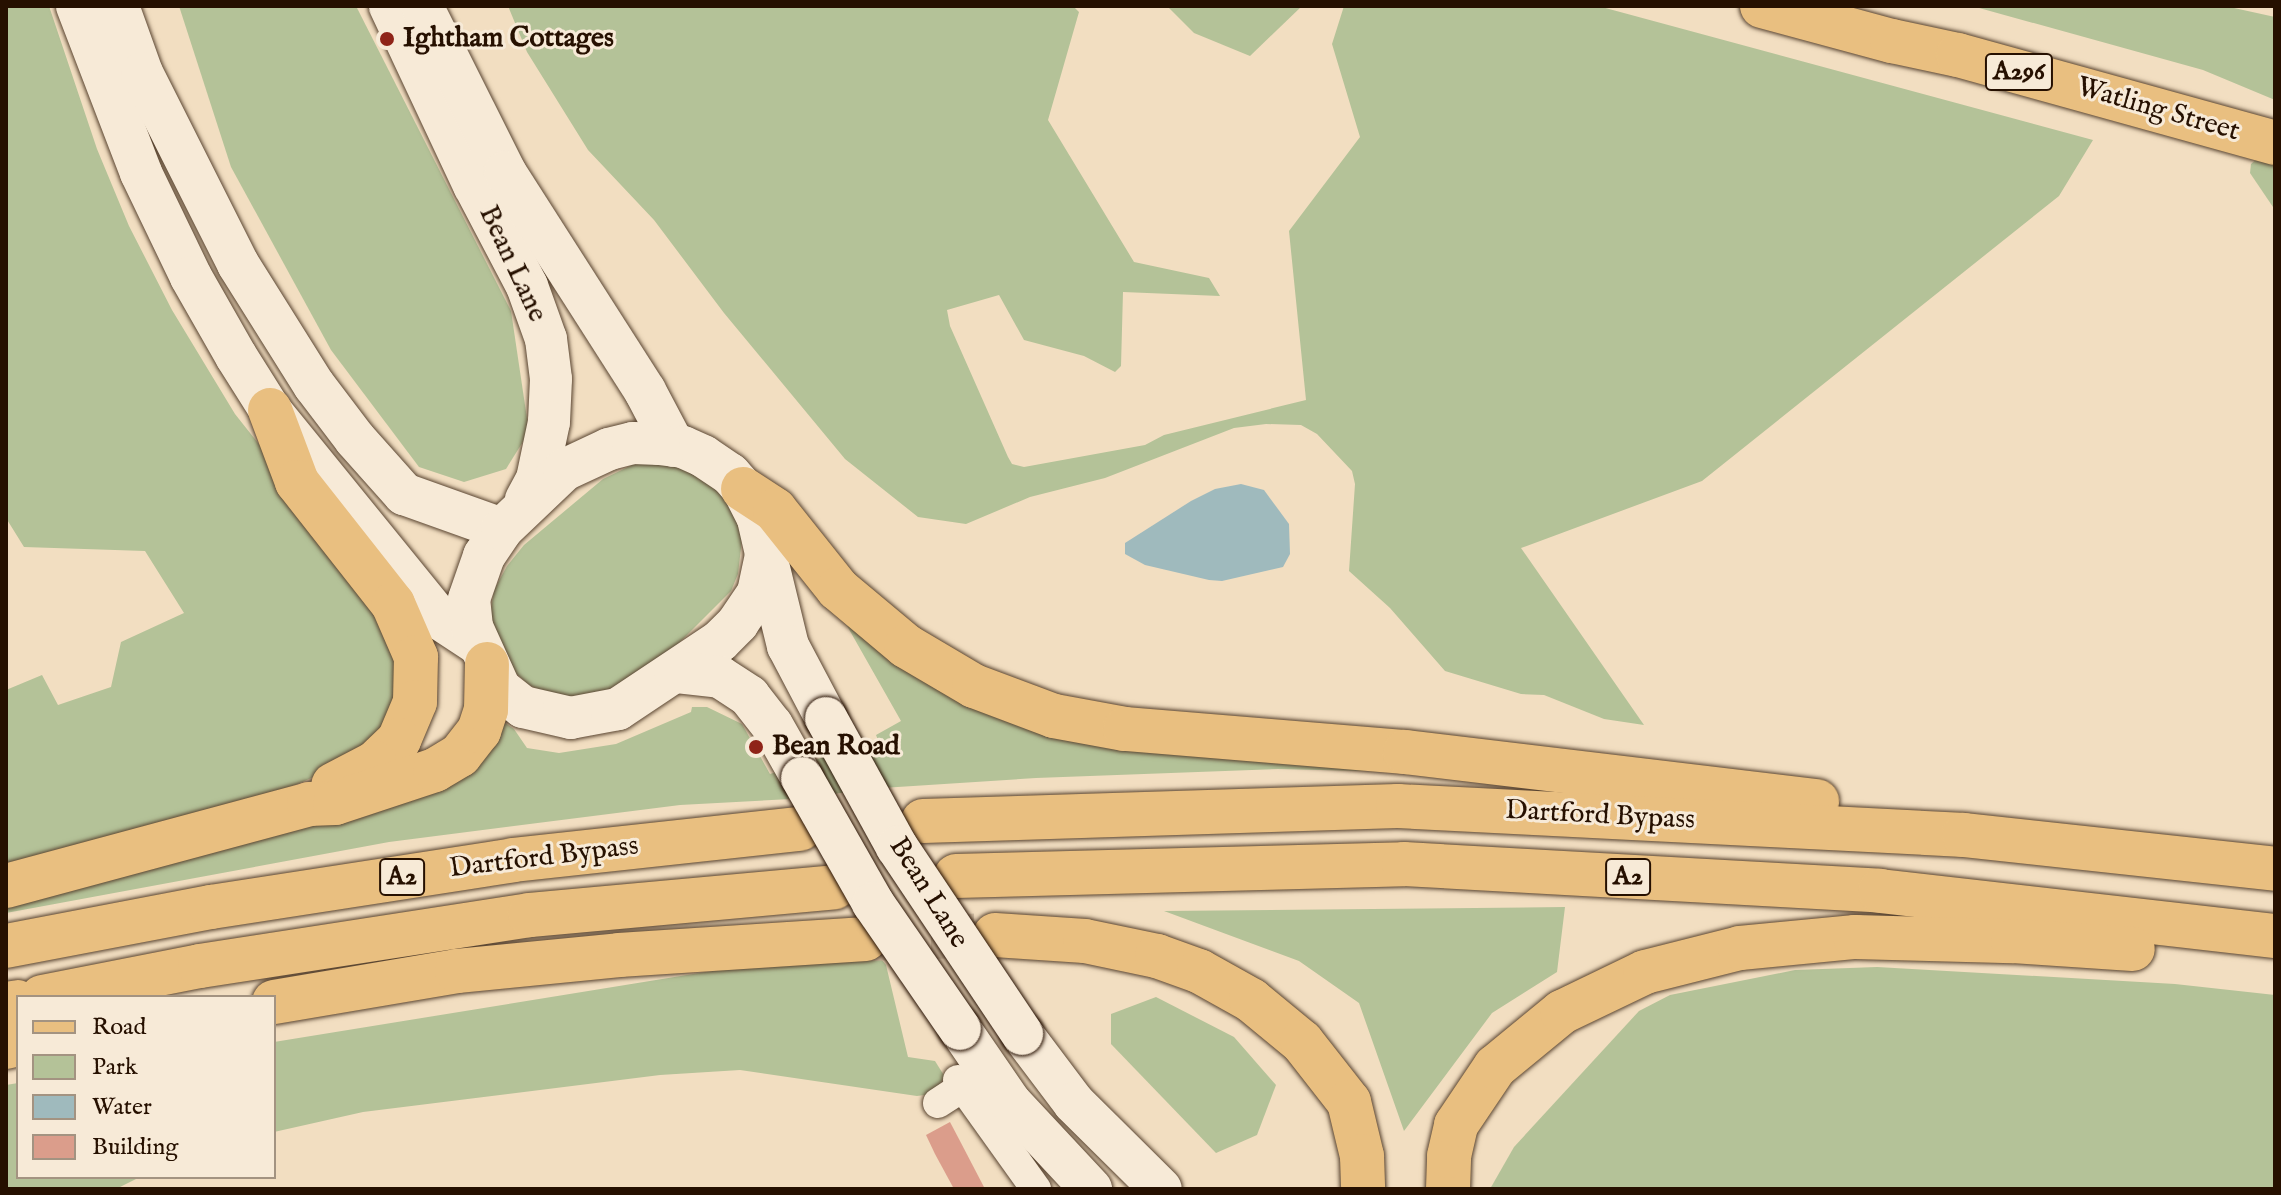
<!DOCTYPE html>
<style>
body{margin:0}
#map{position:relative;width:2281px;height:1195px;overflow:hidden;background:#f2dec1;font-family:"IM FELL English",serif}
div>[style]{position:absolute}
.green>*{inset:0;background:#b4c298}
.water>*{inset:0;background:#9fbabd}
.building>*{inset:0;background:#db9d8b}
.highway-tunnel>*{height:44px;margin-top:-22px;transform-origin:0;background:repeating-linear-gradient(90deg,#d3bfa4 0 44px,transparent 0 66px)}
.roads{filter:drop-shadow(0 0 2px #594430) drop-shadow(0 0 2px #594430)}
.street>*{height:30px;margin:-15px;padding:0 15px;transform-origin:15px;border-radius:15px;background:#f7ead7}
.secondary>*{height:42px;margin:-21px;padding:0 21px;transform-origin:21px;border-radius:21px;background:#f7ead7}
.primary>*{height:44px;margin:-22px;padding:0 22px;transform-origin:22px;border-radius:22px;background:#e9bf80}
.highway>*{height:44px;margin:-22px;padding:0 22px;transform-origin:22px;border-radius:22px;background:#e9bf80}
.bridges{filter:drop-shadow(0 0 2px #261000) drop-shadow(0 0 2px #261000)}
.secondary-bridge>*{height:42px;margin:-21px;padding:0 21px;transform-origin:21px;border-radius:21px;background:#f7ead7}
.dots>*{width:22px;height:22px;translate:-50% -50%;box-sizing:border-box;border:4px solid #f7ead7;border-radius:50%}
span{translate:-50% -50%;white-space:nowrap;text-align:center;line-height:1.15;-webkit-text-stroke:6px #f7ead7;paint-order:stroke}
.shield-label span{padding:2px 6px;background:#f7ead7;border:2px solid;border-radius:6px;-webkit-text-stroke-width:0}
.shield-label{font-size:26px;color:#261000;font-weight:700}
.poi-label{font-size:28px;color:#261000;font-weight:700}
.left{translate:0 -50%;text-align:left}
.street-label{font-size:28px;color:#261000}
.frame{position:absolute;inset:0;border:8px solid #261000;pointer-events:none}
.legend{position:absolute;left:16px;top:995px;width:260px;height:184px;box-sizing:border-box;background:#f7ead7;border:2px solid #a39381;margin:0;padding:10px 14px;list-style:none;font-size:24px;color:#261000}
.legend li{display:flex;align-items:center;gap:16px;height:40px}
.legend b{width:40px;border:2px solid #a39381}
</style>
<div id="map">
<div class="green">
<i style="clip-path:polygon(6px 6px,49px 6px,97px 149px,129px 226px,172px 310px,235px 414px,285px 477px,396px 646px,393px 715px,348px 762px,277px 793px,6px 871px,6px 690px,42px 675px,58px 705px,111px 687px,121px 642px,184px 613px,145px 551px,24px 547px,6px 518px)"></i>
<i style="clip-path:polygon(179px 6px,356px 6px,511px 311px,529px 432px,506px 469px,464px 482px,419px 467px,331px 350px,231px 167px)"></i>
<i style="clip-path:polygon(508px 6px,1073px 6px,1079px 12px,1048px 120px,1134px 262px,1209px 278px,1220px 296px,1123px 292px,1121px 366px,1115px 372px,1084px 356px,1024px 340px,999px 295px,947px 310px,950px 326px,1008px 457px,1012px 464px,1024px 467px,1145px 445px,1164px 435px,1306px 400px,1289px 231px,1360px 137px,1332px 44px,1344px 6px,1598px 6px,2093px 140px,2059px 196px,1702px 481px,1521px 548px,1644px 725px,1604px 719px,1544px 695px,1521px 694px,1445px 671px,1390px 608px,1349px 571px,1355px 484px,1352px 471px,1317px 434px,1301px 425px,1266px 424px,1234px 428px,1105px 478px,1030px 497px,966px 524px,918px 517px,845px 459px,724px 313px,654px 220px,588px 150px,527px 52px)"></i>
<i style="clip-path:polygon(1167px 6px,1302px 6px,1250px 56px,1194px 33px)"></i>
<i style="clip-path:polygon(1972px 6px,2225px 6px,2275px 17px,2275px 100px,2203px 70px)"></i>
<i style="clip-path:polygon(2257px 159px,2275px 160px,2275px 210px,2250px 173px,2251px 164px)"></i>
<i style="clip-path:polygon(648px 462px,680px 465px,720px 491px,738px 522px,742px 539px,738px 574px,731px 591px,676px 646px,607px 691px,581px 698px,554px 696px,529px 685px,509px 667px,490px 617px,494px 590px,507px 566px,524px 545px,603px 479px,632px 465px)"></i>
<i style="clip-path:polygon(846px 624px,912px 672px,1446px 773px,1278px 769px,1036px 778px,882px 788px,791px 799px,680px 805px,389px 842px,6px 913px,6px 902px,505px 723px,514px 729px,527px 748px,559px 753px,616px 744px,691px 712px,692px 707px,707px 707px,742px 724px,770px 774px,878px 740px,876px 735px,901px 721px)"></i>
<i style="clip-path:polygon(1565px 907px,1557px 972px,1492px 1013px,1404px 1131px,1359px 1003px,1299px 961px,1164px 911px)"></i>
<i style="clip-path:polygon(878px 955px,886px 965px,908px 1057px,935px 1061px,945px 1077px,932px 1094px,917px 1096px,740px 1070px,660px 1075px,363px 1112px,274px 1132px,274px 1042px,767px 962px)"></i>
<i style="clip-path:polygon(1877px 967px,2175px 984px,2275px 995px,2275px 1189px,1490px 1189px,1514px 1147px,1639px 1011px,1670px 995px,1795px 970px)"></i>
<i style="clip-path:polygon(1156px 997px,1234px 1037px,1276px 1085px,1257px 1135px,1216px 1153px,1111px 1044px,1111px 1014px)"></i>
<i style="clip-path:polygon(18px 1083px,18px 1177px,140px 1177px,116px 1189px,6px 1189px,6px 1085px)"></i>
</div>
<div class="water">
<i style="clip-path:polygon(1241px 484px,1264px 490px,1289px 524px,1290px 554px,1283px 567px,1222px 581px,1209px 580px,1145px 565px,1125px 554px,1125px 543px,1191px 501px,1215px 489px)"></i>
</div>
<div class="building">
<i style="clip-path:polygon(950px 1122px,960px 1141px,985px 1189px,954px 1189px,935px 1154px,926px 1135px)"></i>
</div>
<div class="highway-tunnel">
<i style="left:865px;top:939px;width:128px;rotate:-1.8deg"></i>
</div>
<div class="roads">
<div class="street">
<i style="left:958px;top:1080px;width:134px;rotate:54.4deg"></i>
<i style="left:938px;top:1103px;width:30px;rotate:-33deg"></i>
</div>
<div class="secondary">
<i style="left:77px;top:6px;width:179px;rotate:69deg"></i>
<i style="left:141px;top:173px;width:115px;rotate:64.3deg"></i>
<i style="left:191px;top:277px;width:91px;rotate:60.3deg"></i>
<i style="left:236px;top:356px;width:64px;rotate:57.8deg"></i>
<i style="left:270px;top:410px;width:269px;rotate:50.9deg"></i>
<i style="left:440px;top:619px;width:45px;rotate:33.3deg"></i>
<i style="left:118px;top:6px;width:71px;rotate:70.3deg"></i>
<i style="left:142px;top:73px;width:214px;rotate:63.3deg"></i>
<i style="left:238px;top:264px;width:143px;rotate:57.9deg"></i>
<i style="left:314px;top:385px;width:68px;rotate:52.8deg"></i>
<i style="left:355px;top:439px;width:74px;rotate:48.3deg"></i>
<i style="left:404px;top:494px;width:104px;rotate:19.7deg"></i>
<i style="left:390px;top:6px;width:198px;rotate:64.9deg"></i>
<i style="left:474px;top:185px;width:114px;rotate:62.3deg"></i>
<i style="left:527px;top:286px;width:56px;rotate:70.3deg"></i>
<i style="left:546px;top:339px;width:40px;rotate:82.9deg"></i>
<i style="left:551px;top:379px;width:43px;rotate:92.7deg"></i>
<i style="left:549px;top:422px;width:58px;rotate:101.9deg"></i>
<i style="left:537px;top:479px;width:24px;rotate:118deg"></i>
<i style="left:422px;top:6px;width:186px;rotate:63.4deg"></i>
<i style="left:505px;top:172px;width:260px;rotate:57.4deg"></i>
<i style="left:645px;top:391px;width:62px;rotate:62.2deg"></i>
<i style="left:659px;top:444px;width:24px;rotate:7deg"></i>
<i style="left:683px;top:447px;width:22px;rotate:24deg"></i>
<i style="left:703px;top:456px;width:32px;rotate:34deg"></i>
<i style="left:730px;top:474px;width:20px;rotate:49deg"></i>
<i style="left:743px;top:489px;width:34px;rotate:63deg"></i>
<i style="left:758px;top:519px;width:37px;rotate:77deg"></i>
<i style="left:766px;top:555px;width:39px;rotate:102deg"></i>
<i style="left:758px;top:593px;width:36px;rotate:124deg"></i>
<i style="left:738px;top:623px;width:25px;rotate:135deg"></i>
<i style="left:720px;top:641px;width:123px;rotate:146.3deg"></i>
<i style="left:618px;top:709px;width:48px;rotate:169.2deg"></i>
<i style="left:571px;top:718px;width:49px;rotate:-167.1deg"></i>
<i style="left:523px;top:707px;width:29px;rotate:-142deg"></i>
<i style="left:500px;top:689px;width:68px;rotate:-114.3deg"></i>
<i style="left:472px;top:627px;width:28px;rotate:-96deg"></i>
<i style="left:469px;top:599px;width:46px;rotate:-70.8deg"></i>
<i style="left:484px;top:556px;width:32px;rotate:-56deg"></i>
<i style="left:502px;top:529px;width:86px;rotate:-43.6deg"></i>
<i style="left:564px;top:470px;width:50px;rotate:-25deg"></i>
<i style="left:609px;top:449px;width:25px;rotate:-14deg"></i>
<i style="left:633px;top:443px;width:26px;rotate:2deg"></i>
<i style="left:767px;top:560px;width:89px;rotate:76.3deg"></i>
<i style="left:788px;top:646px;width:81px;rotate:62.2deg"></i>
<i style="left:675px;top:672px;width:45px;rotate:6.3deg"></i>
<i style="left:720px;top:677px;width:35px;rotate:33deg"></i>
<i style="left:749px;top:696px;width:37px;rotate:52deg"></i>
<i style="left:772px;top:725px;width:61px;rotate:60.5deg"></i>
<i style="left:960px;top:1029px;width:88px;rotate:55.6deg"></i>
<i style="left:1010px;top:1102px;width:119px;rotate:47deg"></i>
<i style="left:1022px;top:1034px;width:86px;rotate:53deg"></i>
<i style="left:1074px;top:1103px;width:122px;rotate:44.7deg"></i>
</div>
<div class="primary">
<i style="left:1762px;top:6px;width:135px;rotate:15.1deg"></i>
<i style="left:1892px;top:41px;width:67px;rotate:12deg"></i>
<i style="left:1958px;top:55px;width:329px;rotate:15.5deg"></i>
</div>
<div class="highway">
<i style="left:270px;top:410px;width:77px;rotate:69.4deg"></i>
<i style="left:297px;top:482px;width:155px;rotate:51.8deg"></i>
<i style="left:393px;top:604px;width:58px;rotate:66.5deg"></i>
<i style="left:416px;top:657px;width:45px;rotate:91.3deg"></i>
<i style="left:415px;top:702px;width:41px;rotate:112.8deg"></i>
<i style="left:399px;top:740px;width:33px;rotate:136deg"></i>
<i style="left:375px;top:763px;width:47px;rotate:152.4deg"></i>
<i style="left:743px;top:489px;width:38px;rotate:33deg"></i>
<i style="left:775px;top:510px;width:101px;rotate:51.4deg"></i>
<i style="left:838px;top:589px;width:89px;rotate:40deg"></i>
<i style="left:906px;top:646px;width:79px;rotate:30.5deg"></i>
<i style="left:974px;top:686px;width:85px;rotate:20.6deg"></i>
<i style="left:1054px;top:716px;width:72px;rotate:10.4deg"></i>
<i style="left:1125px;top:729px;width:281px;rotate:4.7deg"></i>
<i style="left:1405px;top:752px;width:415px;rotate:6.8deg"></i>
<i style="left:923px;top:821px;width:475px;rotate:-1.8deg"></i>
<i style="left:1398px;top:806px;width:567px;rotate:2.93deg"></i>
<i style="left:1964px;top:835px;width:313px;rotate:6.2deg"></i>
<i style="left:956px;top:876px;width:448px;rotate:-1.5deg"></i>
<i style="left:1404px;top:864px;width:477px;rotate:3.2deg"></i>
<i style="left:1880px;top:891px;width:398px;rotate:6.5deg"></i>
<i style="left:6px;top:886px;width:314px;rotate:-15.1deg"></i>
<i style="left:309px;top:804px;width:26px;rotate:-2deg"></i>
<i style="left:335px;top:803px;width:105px;rotate:-18.3deg"></i>
<i style="left:435px;top:770px;width:29px;rotate:-31deg"></i>
<i style="left:460px;top:755px;width:31px;rotate:-52deg"></i>
<i style="left:479px;top:731px;width:22px;rotate:-72deg"></i>
<i style="left:486px;top:710px;width:46px;rotate:-88.8deg"></i>
<i style="left:995px;top:935px;width:90px;rotate:3.8deg"></i>
<i style="left:1085px;top:941px;width:74px;rotate:11.8deg"></i>
<i style="left:1157px;top:956px;width:45px;rotate:19.7deg"></i>
<i style="left:1199px;top:971px;width:60px;rotate:29.1deg"></i>
<i style="left:1251px;top:1000px;width:66px;rotate:39.5deg"></i>
<i style="left:1302px;top:1042px;width:76px;rotate:51.9deg"></i>
<i style="left:1349px;top:1102px;width:56px;rotate:76.5deg"></i>
<i style="left:1362px;top:1156px;width:33px;rotate:88deg"></i>
<i style="left:6px;top:946px;width:209px;rotate:-10.8deg"></i>
<i style="left:211px;top:907px;width:306px;rotate:-8.8deg"></i>
<i style="left:513px;top:860px;width:289px;rotate:-6.2deg"></i>
<i style="left:42px;top:997px;width:161px;rotate:-11.1deg"></i>
<i style="left:200px;top:966px;width:334px;rotate:-8.8deg"></i>
<i style="left:530px;top:915px;width:306px;rotate:-5.2deg"></i>
<i style="left:274px;top:1002px;width:186px;rotate:-9.6deg"></i>
<i style="left:457px;top:971px;width:163px;rotate:-5.6deg"></i>
<i style="left:619px;top:955px;width:247px;rotate:-3.7deg"></i>
<i style="left:6px;top:1004px;width:12px;rotate:-9deg"></i>
<i style="left:6px;top:1047px;width:12px;rotate:-14deg"></i>
<i style="left:1448px;top:1189px;width:33px;rotate:-88deg"></i>
<i style="left:1449px;top:1156px;width:32px;rotate:-77deg"></i>
<i style="left:1456px;top:1125px;width:70px;rotate:-56.1deg"></i>
<i style="left:1495px;top:1067px;width:87px;rotate:-39.4deg"></i>
<i style="left:1562px;top:1012px;width:92px;rotate:-25.7deg"></i>
<i style="left:1645px;top:972px;width:98px;rotate:-14.2deg"></i>
<i style="left:1740px;top:948px;width:116px;rotate:-5.5deg"></i>
<i style="left:1855px;top:937px;width:158px;rotate:1.5deg"></i>
<i style="left:2013px;top:941px;width:120px;rotate:3.8deg"></i>
</div>
</div>
<div class="bridges">
<div class="secondary-bridge">
<i style="left:826px;top:718px;width:147px;rotate:61.2deg"></i>
<i style="left:897px;top:847px;width:225px;rotate:56.2deg"></i>
<i style="left:802px;top:778px;width:144px;rotate:60.4deg"></i>
<i style="left:873px;top:903px;width:153px;rotate:55.4deg"></i>
</div>
</div>
<div class="dots">
<i style="left:387px;top:39px;background:#8f2418"></i>
<i style="left:756px;top:747px;background:#8f2418"></i>
</div>
<div class="shield-label">
<span style="left:2019px;top:72px">A296</span>
<span style="left:402px;top:877px">A2</span>
<span style="left:1628px;top:877px">A2</span>
</div>
<div class="poi-label">
<span class="left" style="left:403px;top:39px">Ightham Cottages</span>
<span class="left" style="left:772px;top:747px">Bean Road</span>
</div>
<div class="street-label">
<span style="left:2158px;top:110px;rotate:16deg">Watling Street</span>
<span style="left:512px;top:264px;rotate:65deg">Bean Lane</span>
<span style="left:1600px;top:816px;rotate:3deg">Dartford Bypass</span>
<span style="left:544px;top:858px;rotate:-7deg">Dartford Bypass</span>
<span style="left:928px;top:893px;rotate:58deg">Bean Lane</span>
</div>
<div class="frame"></div>
<ul class="legend">
<li><b style="height:10px;background:#e9bf80"></b>Road</li>
<li><b style="height:22px;background:#b4c298"></b>Park</li>
<li><b style="height:22px;background:#9fbabd"></b>Water</li>
<li><b style="height:22px;background:#db9d8b"></b>Building</li>
</ul>
</div>
